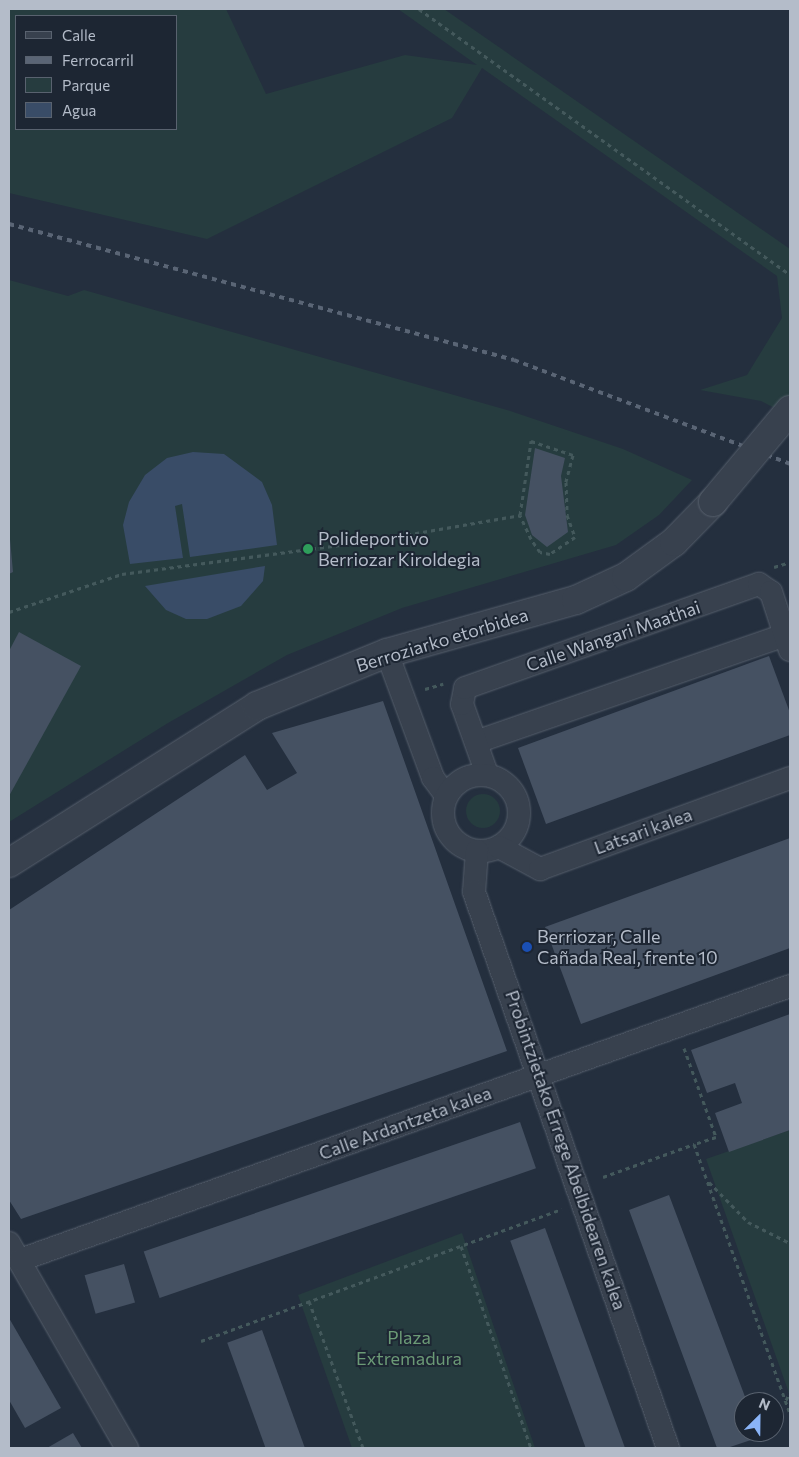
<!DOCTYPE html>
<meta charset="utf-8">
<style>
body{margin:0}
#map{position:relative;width:799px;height:1457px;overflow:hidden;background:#242f3e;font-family:Commissioner,sans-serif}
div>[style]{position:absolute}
.green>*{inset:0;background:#263c3f}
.round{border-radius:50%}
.water>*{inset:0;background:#394c67}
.building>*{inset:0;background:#455162;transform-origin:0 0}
.path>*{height:3px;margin-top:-1.5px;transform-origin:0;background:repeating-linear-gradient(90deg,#44595c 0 4px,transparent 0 8px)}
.roads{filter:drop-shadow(0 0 1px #565f6c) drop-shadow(0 0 1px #565f6c)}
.minor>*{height:22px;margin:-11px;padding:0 11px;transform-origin:11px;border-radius:11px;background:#38414e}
.minor>.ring{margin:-11px;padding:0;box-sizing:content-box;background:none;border:22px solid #38414e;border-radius:50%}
.tertiary>*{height:28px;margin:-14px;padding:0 14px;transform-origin:14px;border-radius:14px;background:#38414e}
.rail>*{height:4px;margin-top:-2px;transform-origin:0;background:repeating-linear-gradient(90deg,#5a6575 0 5px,transparent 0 10px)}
.bridges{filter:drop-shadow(0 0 1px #565f6c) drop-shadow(0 0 1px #565f6c)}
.tertiary-bridge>*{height:28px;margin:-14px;padding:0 14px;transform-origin:14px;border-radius:14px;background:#38414e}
.dots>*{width:14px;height:14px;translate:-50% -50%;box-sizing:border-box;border:2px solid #1d2633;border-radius:50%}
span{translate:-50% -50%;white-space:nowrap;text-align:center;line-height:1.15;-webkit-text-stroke:4px #1d2633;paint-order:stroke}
.poi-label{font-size:18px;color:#b4bcc9}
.left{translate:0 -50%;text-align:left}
.street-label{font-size:18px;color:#b4bcc9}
.park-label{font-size:18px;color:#6b9a76}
.frame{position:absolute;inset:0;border:10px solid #b4bcc9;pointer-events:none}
.legend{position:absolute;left:15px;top:15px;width:162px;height:115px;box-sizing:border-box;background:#1d2633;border:1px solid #59626f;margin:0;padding:6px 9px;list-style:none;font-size:15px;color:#b4bcc9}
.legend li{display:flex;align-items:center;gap:10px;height:25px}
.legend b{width:25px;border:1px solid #59626f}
.north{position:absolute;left:734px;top:1392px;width:50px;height:50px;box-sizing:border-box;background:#1d2633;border:1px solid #59626f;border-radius:50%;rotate:23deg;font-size:14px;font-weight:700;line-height:20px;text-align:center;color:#b4bcc9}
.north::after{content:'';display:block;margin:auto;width:18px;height:22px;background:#8ab4f8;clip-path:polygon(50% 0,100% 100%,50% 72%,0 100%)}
</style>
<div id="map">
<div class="green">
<i style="clip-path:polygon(evenodd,9px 9px,226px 9px,266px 94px,405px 55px,477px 65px,398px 9px,444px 9px,790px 249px,790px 416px,761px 401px,700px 390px,747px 375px,782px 318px,777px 276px,482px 68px,452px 118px,207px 239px,9px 193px,9px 9px,16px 16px,176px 16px,176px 129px,16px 129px,16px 16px)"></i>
<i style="clip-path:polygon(9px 280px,68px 296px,84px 290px,507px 410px,623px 449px,692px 480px,659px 515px,616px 545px,402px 608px,287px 655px,168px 723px,9px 822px)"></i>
<i class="round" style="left:466px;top:794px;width:34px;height:34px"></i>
<i style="clip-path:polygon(790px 1130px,790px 1396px,706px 1159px)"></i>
<i style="clip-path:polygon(462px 1233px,535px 1448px,352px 1448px,298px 1295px)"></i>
</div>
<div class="water">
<i style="clip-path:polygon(193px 452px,224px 454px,262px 482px,272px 505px,277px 545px,190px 557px,182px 504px,175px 506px,183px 558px,130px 564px,123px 525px,129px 502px,145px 475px,167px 458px)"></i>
<i style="clip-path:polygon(265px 566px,263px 581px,241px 606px,207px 619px,186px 619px,166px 610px,145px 586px)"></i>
</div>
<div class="building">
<i style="clip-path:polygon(535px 448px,565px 458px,561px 476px,568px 532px,547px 547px,532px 535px,525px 515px)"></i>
<i style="clip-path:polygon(9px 528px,13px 572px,9px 574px)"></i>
<i style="clip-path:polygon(19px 632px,81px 666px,9px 796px,9px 651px)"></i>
<i style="clip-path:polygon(769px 656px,790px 713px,790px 735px,546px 824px,518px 748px)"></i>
<i style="clip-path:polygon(383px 701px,507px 1051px,21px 1219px,9px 1200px,9px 910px,245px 755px,267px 790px,297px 773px,272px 733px)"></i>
<i style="clip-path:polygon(790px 838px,790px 948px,581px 1024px,545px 927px)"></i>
<i style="clip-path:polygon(790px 1014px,790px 1130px,729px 1152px,715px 1113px,742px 1103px,735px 1083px,707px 1093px,691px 1050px)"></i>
<i style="left:520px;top:1122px;width:49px;height:398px;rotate:71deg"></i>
<i style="clip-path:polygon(669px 1195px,747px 1402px,744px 1432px,758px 1432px,760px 1437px,727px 1448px,717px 1448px,629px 1210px)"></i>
<i style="left:545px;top:1228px;width:234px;height:37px;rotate:70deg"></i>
<i style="left:124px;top:1264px;width:40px;height:41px;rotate:74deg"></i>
<i style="clip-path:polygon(9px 1318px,61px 1408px,25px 1428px,9px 1400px)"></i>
<i style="left:262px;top:1330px;width:126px;height:37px;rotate:70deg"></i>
<i style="clip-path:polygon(73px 1433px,82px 1448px,47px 1448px)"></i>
</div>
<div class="path">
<i style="left:419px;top:9px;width:457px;rotate:35.6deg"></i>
<i style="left:531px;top:441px;width:44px;rotate:18.4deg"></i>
<i style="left:573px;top:455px;width:28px;rotate:105deg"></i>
<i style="left:566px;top:482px;width:33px;rotate:88deg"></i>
<i style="left:567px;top:515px;width:23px;rotate:70deg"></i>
<i style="left:575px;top:537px;width:30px;rotate:146deg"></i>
<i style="left:550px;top:554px;width:10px;rotate:-169deg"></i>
<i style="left:540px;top:552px;width:16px;rotate:-125deg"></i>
<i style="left:531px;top:539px;width:26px;rotate:-115deg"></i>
<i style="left:520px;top:515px;width:75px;rotate:-81.5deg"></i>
<i style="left:774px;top:567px;width:17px;rotate:-17deg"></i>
<i style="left:9px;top:612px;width:119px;rotate:-18.6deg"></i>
<i style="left:122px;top:574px;width:256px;rotate:-7.6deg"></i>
<i style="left:376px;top:540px;width:146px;rotate:-9.8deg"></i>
<i style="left:425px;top:689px;width:19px;rotate:-16deg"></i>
<i style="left:684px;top:1048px;width:95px;rotate:70.2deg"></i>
<i style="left:716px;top:1137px;width:23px;rotate:162deg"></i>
<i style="left:694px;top:1144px;width:286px;rotate:70.4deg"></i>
<i style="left:603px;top:1177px;width:97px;rotate:-19.9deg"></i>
<i style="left:709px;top:1182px;width:56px;rotate:45.7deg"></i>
<i style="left:748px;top:1222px;width:47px;rotate:26.6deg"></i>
<i style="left:461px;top:1246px;width:214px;rotate:70.9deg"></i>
<i style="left:309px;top:1301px;width:157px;rotate:69.8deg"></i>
<i style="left:201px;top:1341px;width:384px;rotate:-20.1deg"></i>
<i style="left:786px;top:1400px;width:8px;rotate:-60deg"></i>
</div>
<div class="roads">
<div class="minor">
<i style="left:387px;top:653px;width:133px;rotate:69.8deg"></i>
<i style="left:433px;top:778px;width:21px;rotate:53deg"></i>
<i style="left:476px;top:742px;width:327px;rotate:-19.1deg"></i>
<i style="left:487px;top:774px;width:74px;rotate:-109.7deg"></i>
<i style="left:462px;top:704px;width:16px;rotate:-79deg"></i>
<i style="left:465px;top:688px;width:312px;rotate:-19.5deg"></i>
<i style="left:759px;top:584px;width:14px;rotate:34deg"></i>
<i style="left:771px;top:592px;width:61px;rotate:71.9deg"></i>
<i class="ring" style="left:443px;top:775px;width:54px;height:54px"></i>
<i style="left:499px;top:847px;width:47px;rotate:28.2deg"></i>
<i style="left:540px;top:869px;width:266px;rotate:-20deg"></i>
<i style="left:477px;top:851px;width:41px;rotate:94.2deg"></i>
<i style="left:474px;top:892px;width:589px;rotate:70.77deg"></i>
<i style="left:9px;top:1243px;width:237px;rotate:60.1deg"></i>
<i style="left:20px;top:1260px;width:817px;rotate:-19.59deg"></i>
</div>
<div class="tertiary">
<i style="left:9px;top:863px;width:294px;rotate:-32.3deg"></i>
<i style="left:257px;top:706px;width:140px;rotate:-22.2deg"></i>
<i style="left:387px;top:653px;width:196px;rotate:-15.7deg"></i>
<i style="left:576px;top:600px;width:55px;rotate:-24.7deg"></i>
<i style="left:626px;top:577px;width:59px;rotate:-36.1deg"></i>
<i style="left:674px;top:542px;width:56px;rotate:-45.7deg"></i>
</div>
</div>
<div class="rail">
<i style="left:9px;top:224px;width:523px;rotate:15.07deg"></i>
<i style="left:514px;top:360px;width:295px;rotate:20.6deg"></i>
</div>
<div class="bridges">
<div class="tertiary-bridge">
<i style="left:713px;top:502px;width:120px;rotate:-50.1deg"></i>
</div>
</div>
<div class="dots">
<i style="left:308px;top:549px;background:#2e9e5b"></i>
<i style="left:527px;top:947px;background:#1a4fb4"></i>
</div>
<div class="poi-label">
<span class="left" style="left:318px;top:549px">Polideportivo<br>Berriozar Kiroldegia</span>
<span class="left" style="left:537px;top:947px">Berriozar, Calle<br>Cañada Real, frente 10</span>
</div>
<div class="street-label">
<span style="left:613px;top:636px;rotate:-19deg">Calle Wangari Maathai</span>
<span style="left:442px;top:640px;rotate:-17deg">Berroziarko etorbidea</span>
<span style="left:643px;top:831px;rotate:-20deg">Latsari kalea</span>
<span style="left:405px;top:1123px;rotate:-20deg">Calle Ardantzeta kalea</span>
<span style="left:566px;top:1150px;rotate:71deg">Probintzietako Errege Abelbidearen kalea</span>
</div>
<div class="park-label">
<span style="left:409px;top:1348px">Plaza<br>Extremadura</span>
</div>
<div class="frame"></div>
<ul class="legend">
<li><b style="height:6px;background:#38414e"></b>Calle</li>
<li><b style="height:6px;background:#5a6575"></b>Ferrocarril</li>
<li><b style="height:14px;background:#263c3f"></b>Parque</li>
<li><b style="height:14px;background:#394c67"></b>Agua</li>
</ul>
<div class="north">N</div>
</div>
